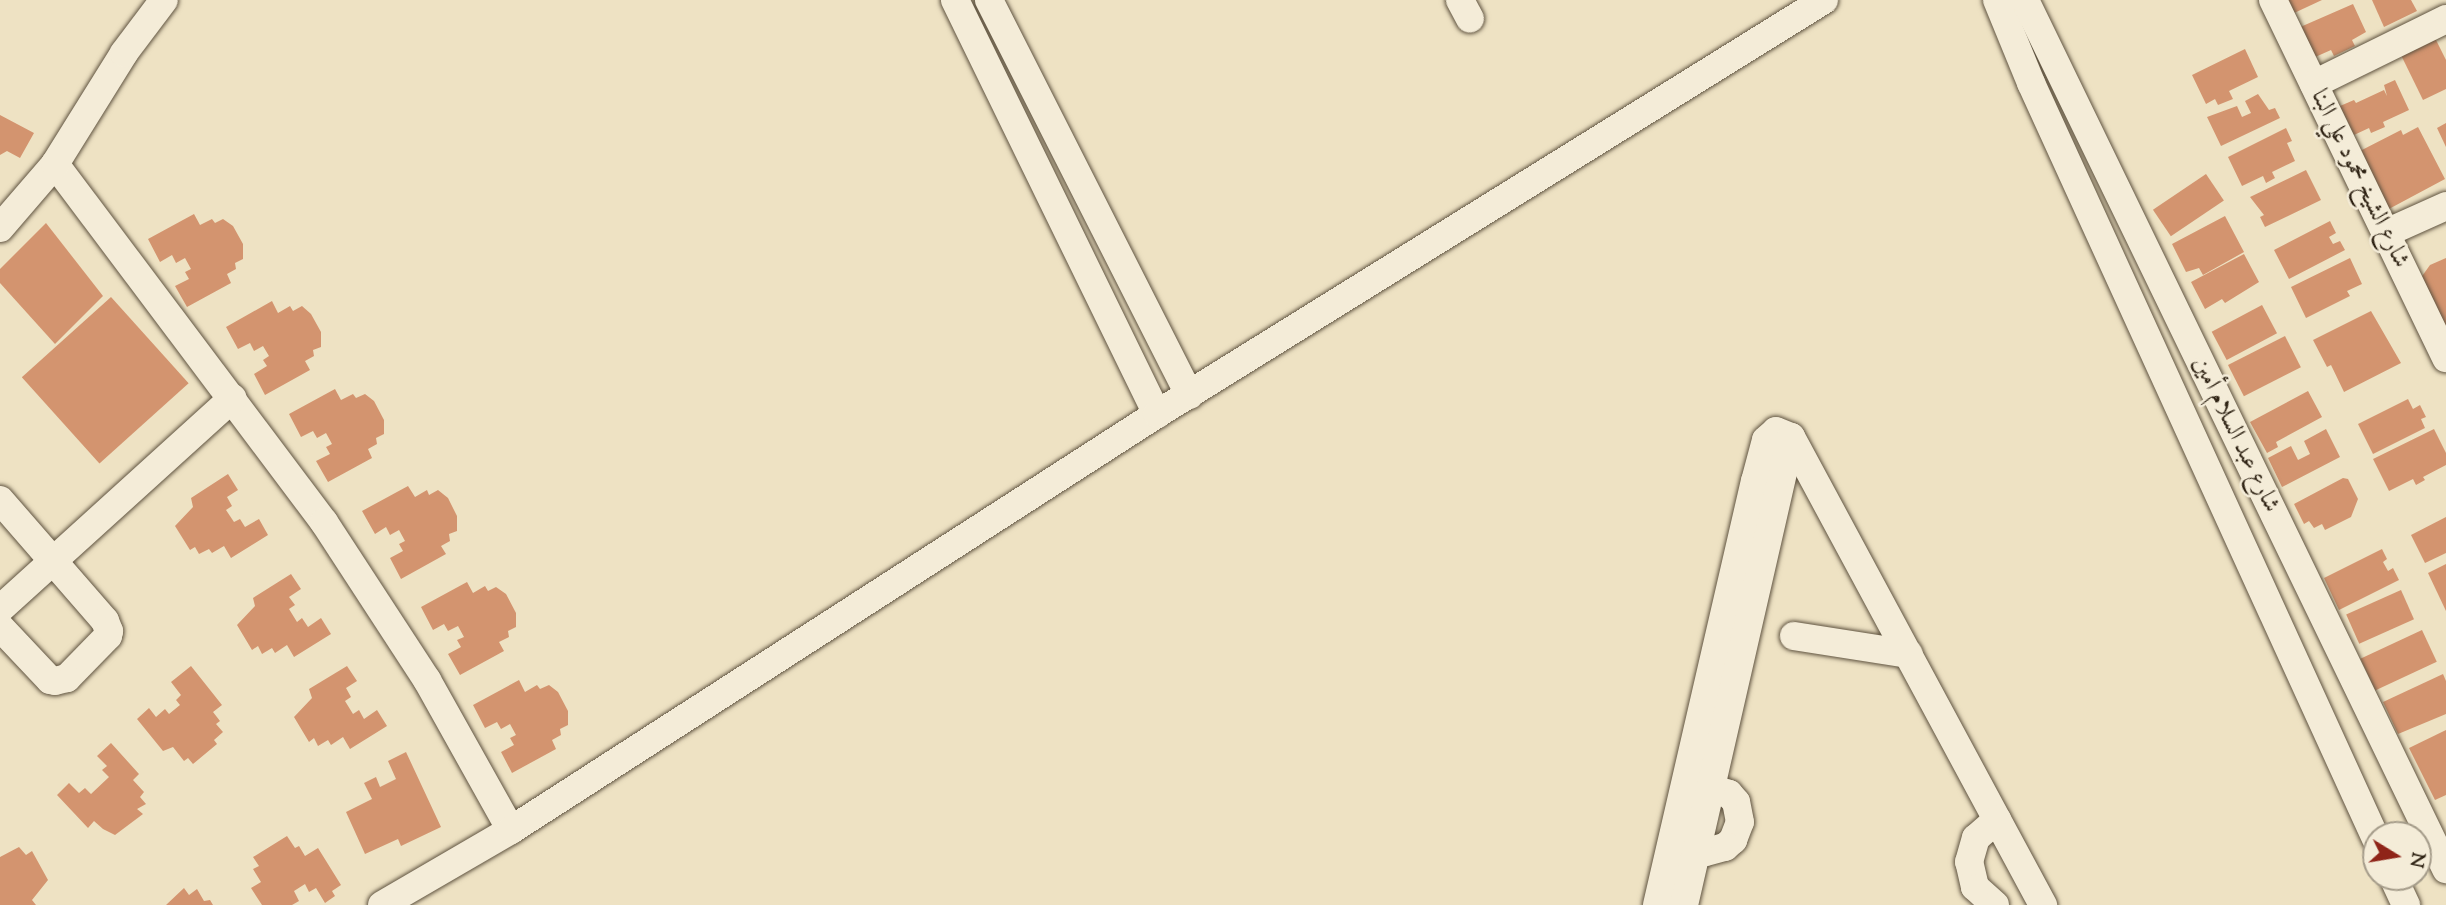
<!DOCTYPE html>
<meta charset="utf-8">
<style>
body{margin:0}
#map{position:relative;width:2446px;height:905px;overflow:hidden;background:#eee2c3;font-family:"Sorts Mill Goudy",Amiri,serif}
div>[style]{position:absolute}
.building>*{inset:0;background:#d3946f;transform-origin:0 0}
.roads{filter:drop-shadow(0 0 2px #5f5340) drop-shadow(0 0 2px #5f5340)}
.minor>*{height:28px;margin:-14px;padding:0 14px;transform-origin:14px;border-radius:14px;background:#f4ecd8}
span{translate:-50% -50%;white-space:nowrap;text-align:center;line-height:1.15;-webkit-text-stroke:5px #f4ecd8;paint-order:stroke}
.street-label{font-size:24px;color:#2f2314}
.north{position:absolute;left:2362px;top:821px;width:70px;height:70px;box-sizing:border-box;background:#f4ecd8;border:2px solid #a59c8a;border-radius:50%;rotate:101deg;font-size:19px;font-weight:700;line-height:28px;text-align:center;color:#2f2314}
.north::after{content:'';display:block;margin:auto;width:24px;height:32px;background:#8f2418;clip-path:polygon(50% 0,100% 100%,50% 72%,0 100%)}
</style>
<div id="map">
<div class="building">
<i style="clip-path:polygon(2286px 0,2322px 0,2292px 14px)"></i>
<i style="clip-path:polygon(2372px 0,2411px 0,2417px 11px,2384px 27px)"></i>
<i style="clip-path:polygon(2353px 4px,2366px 32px,2352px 40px,2355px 46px,2334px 56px,2331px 50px,2313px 58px,2298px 28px)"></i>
<i style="clip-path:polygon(2433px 34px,2446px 60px,2446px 89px,2423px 100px,2399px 51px)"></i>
<i style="clip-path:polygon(2245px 49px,2258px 77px,2229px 91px,2233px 99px,2218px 105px,2215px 99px,2206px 104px,2192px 75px)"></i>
<i style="clip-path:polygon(2395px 80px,2409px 110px,2383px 122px,2385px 127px,2371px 133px,2369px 128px,2354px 135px,2340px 106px,2354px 100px,2356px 103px,2384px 90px,2387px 96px,2384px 85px)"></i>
<i style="clip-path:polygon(2258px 94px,2269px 110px,2275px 108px,2280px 118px,2221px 146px,2207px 117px,2237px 106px,2242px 117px,2251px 113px,2245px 101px)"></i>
<i style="clip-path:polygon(0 115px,34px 133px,20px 158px,7px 151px,0 155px)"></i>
<i style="clip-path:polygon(2446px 123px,2446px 147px,2437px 128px)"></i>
<i style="clip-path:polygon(2418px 127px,2445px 179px,2387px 210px,2358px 152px,2401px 130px,2403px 135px)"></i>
<i style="clip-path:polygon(2286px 128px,2292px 141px,2287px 143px,2295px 161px,2272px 172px,2275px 178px,2266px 183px,2263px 176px,2242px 186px,2228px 157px)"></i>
<i style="clip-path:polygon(2306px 170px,2321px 200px,2265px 227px,2260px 217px,2264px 215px,2250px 197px)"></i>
<i style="left:2206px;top:174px;width:32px;height:64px;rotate:56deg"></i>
<i style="clip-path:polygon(194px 214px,200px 225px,212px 219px,215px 223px,223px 219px,233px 226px,243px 244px,243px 259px,235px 263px,236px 269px,227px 274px,231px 283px,187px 307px,175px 286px,189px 279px,185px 272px,191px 269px,185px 258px,176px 263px,172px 255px,160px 262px,148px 239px)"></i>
<i style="clip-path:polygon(2225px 216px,2244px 252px,2203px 275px,2199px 268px,2186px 272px,2172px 244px)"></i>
<i style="clip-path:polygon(2330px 221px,2336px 233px,2329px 237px,2333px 244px,2340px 241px,2345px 250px,2289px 279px,2274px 250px)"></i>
<i style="clip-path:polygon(46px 223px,103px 296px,55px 344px,0 283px,0 269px)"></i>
<i style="clip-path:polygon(2244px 254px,2259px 282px,2225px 303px,2222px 299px,2205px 309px,2191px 282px)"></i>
<i style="clip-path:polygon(2350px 258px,2362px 284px,2347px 291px,2350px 296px,2306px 318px,2291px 287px)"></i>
<i style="clip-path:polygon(2446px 258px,2446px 326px,2420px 279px,2430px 265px)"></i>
<i style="left:111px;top:297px;width:116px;height:120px;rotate:48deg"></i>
<i style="clip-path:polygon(272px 301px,278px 313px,290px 306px,293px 311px,302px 306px,311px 314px,321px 332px,321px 347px,313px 350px,314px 356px,305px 361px,310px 370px,265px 395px,254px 374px,267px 366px,263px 360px,269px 356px,263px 346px,254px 351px,250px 343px,238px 349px,226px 327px)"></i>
<i style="left:2262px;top:305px;width:32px;height:57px;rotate:62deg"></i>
<i style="clip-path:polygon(2371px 311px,2401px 363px,2344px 392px,2331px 365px,2327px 367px,2313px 340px)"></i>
<i style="left:2285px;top:336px;width:35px;height:64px;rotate:63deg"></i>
<i style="clip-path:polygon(335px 389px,341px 400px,353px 394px,356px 398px,365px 394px,374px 401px,384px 420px,384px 434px,376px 438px,377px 444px,368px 449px,372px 458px,328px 482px,316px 461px,330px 454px,326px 447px,332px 444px,326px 433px,317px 438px,313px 431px,301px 437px,289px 414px)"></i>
<i style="clip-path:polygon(2308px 391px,2322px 417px,2276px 442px,2278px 447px,2267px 453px,2250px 422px)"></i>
<i style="clip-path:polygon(2408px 399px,2413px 409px,2420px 405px,2426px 417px,2421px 419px,2425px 428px,2373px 454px,2358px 424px)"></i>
<i style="clip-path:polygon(2326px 429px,2340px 457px,2282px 487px,2268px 458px,2291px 446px,2298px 460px,2310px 454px,2304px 441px)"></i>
<i style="clip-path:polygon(2434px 429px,2446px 453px,2446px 465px,2423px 477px,2425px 480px,2416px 485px,2413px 479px,2389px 491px,2373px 459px)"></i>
<i style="clip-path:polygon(228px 474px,238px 490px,227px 497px,232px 506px,226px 510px,234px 522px,240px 519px,245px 527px,259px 519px,268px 535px,231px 558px,224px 546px,212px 553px,209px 549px,199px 554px,195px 547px,190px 550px,175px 526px,193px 507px,191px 498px)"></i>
<i style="clip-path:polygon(2343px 478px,2348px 479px,2358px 499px,2351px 517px,2325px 530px,2322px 524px,2314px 528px,2309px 521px,2304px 524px,2294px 504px)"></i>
<i style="clip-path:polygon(408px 486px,415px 497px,427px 490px,429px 495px,438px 490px,448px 498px,457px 516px,457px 531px,449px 534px,450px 541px,441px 546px,446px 554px,401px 579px,390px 558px,403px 551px,399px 544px,405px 541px,399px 530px,390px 535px,386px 527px,375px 534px,362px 511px)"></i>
<i style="clip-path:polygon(2446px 517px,2446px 553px,2425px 563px,2411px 535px)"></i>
<i style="clip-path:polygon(2382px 549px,2387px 559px,2383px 562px,2388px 571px,2393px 568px,2399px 580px,2339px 610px,2324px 578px)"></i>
<i style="clip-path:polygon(2446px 564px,2446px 611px,2428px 573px)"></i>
<i style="clip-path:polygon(291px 574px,301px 589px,289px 597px,295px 605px,289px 609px,297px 622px,302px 618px,308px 627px,321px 618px,331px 634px,294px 657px,287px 645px,275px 653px,272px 648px,262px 654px,258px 646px,252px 650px,237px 625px,255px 606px,253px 598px)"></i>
<i style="clip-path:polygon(467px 582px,473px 593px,485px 586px,488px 591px,496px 587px,506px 594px,516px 613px,516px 627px,508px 631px,509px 637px,499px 642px,504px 651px,460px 675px,448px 654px,461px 647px,457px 640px,464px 637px,458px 626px,448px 631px,444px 624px,433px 630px,421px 607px)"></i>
<i style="left:2401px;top:590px;width:32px;height:60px;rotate:66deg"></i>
<i style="left:2422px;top:630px;width:35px;height:68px;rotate:65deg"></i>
<i style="clip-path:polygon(191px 666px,222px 705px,213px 712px,220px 721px,216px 724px,223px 732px,214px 740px,217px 744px,193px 764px,188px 758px,184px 761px,173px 747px,163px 751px,137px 719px,149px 708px,156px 717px,165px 709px,169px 714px,180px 705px,176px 700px,181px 695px,171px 682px)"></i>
<i style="clip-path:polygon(347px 666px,357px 681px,346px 688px,351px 697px,345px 701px,353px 714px,359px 710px,364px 719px,377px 710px,387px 726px,350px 749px,343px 737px,331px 745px,328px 740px,318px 746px,314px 738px,309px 742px,294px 717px,312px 698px,309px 689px)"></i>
<i style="clip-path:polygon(2443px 674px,2446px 681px,2446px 714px,2398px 734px,2383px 702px)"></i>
<i style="clip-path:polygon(519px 680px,525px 692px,537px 685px,540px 689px,549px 685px,558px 692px,568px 711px,568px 725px,560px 729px,561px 735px,552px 740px,556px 749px,512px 773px,501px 752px,514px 745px,510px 738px,516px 735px,510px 724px,501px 729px,497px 722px,485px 728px,473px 705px)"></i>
<i style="clip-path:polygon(2446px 730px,2446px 795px,2435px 800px,2409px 748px)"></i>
<i style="clip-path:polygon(111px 743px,139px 774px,133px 780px,144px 792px,140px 797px,146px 804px,137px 809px,143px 814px,115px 835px,103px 829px,94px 821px,88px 828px,57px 795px,69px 783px,79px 793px,85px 788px,91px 794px,109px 777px,102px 770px,107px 766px,97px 756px)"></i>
<i style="clip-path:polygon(406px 752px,441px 827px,401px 846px,398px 839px,365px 854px,346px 812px,372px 799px,364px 783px,376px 777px,380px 787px,396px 779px,388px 761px)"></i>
<i style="clip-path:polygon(287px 836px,295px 848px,299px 846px,305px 856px,318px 848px,341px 885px,332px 891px,335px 896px,325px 903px,316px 888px,309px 892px,305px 884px,294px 891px,299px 901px,292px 905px,262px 905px,251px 888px,261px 882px,253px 869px,259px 866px,253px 857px)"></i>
<i style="clip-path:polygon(19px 847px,26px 855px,32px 851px,48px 880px,32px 900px,36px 905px,0 905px,0 857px)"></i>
<i style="clip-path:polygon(184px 888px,189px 895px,197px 889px,204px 901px,210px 900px,213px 905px,166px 905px)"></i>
</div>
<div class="roads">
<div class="minor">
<i style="left:955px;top:0;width:461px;rotate:64deg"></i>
<i style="left:989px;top:0;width:443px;rotate:63.1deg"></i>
<i style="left:1460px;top:0;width:21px;rotate:62deg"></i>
<i style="left:1997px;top:0;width:90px;rotate:67.7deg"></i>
<i style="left:2031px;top:83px;width:831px;rotate:65.47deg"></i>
<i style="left:2025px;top:0;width:966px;rotate:64.15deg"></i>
<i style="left:2273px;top:0;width:398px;rotate:64.2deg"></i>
<i style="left:2314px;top:84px;width:147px;rotate:-26.2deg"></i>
<i style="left:55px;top:164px;width:448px;rotate:53.1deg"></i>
<i style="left:324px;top:522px;width:189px;rotate:56.9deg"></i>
<i style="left:427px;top:680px;width:172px;rotate:60.8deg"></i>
<i style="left:0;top:228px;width:84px;rotate:-49.3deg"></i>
<i style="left:55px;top:164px;width:131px;rotate:-58.1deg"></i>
<i style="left:124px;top:53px;width:66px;rotate:-53deg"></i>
<i style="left:2386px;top:233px;width:66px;rotate:-24.2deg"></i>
<i style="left:0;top:500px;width:160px;rotate:49deg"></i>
<i style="left:105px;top:621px;width:11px;rotate:68deg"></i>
<i style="left:109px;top:631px;width:5px;rotate:101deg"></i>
<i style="left:108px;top:636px;width:59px;rotate:134.3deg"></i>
<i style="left:67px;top:678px;width:12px;rotate:166deg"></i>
<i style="left:55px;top:681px;width:5px;rotate:-169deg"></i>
<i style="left:50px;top:680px;width:73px;rotate:-133.3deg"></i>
<i style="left:0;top:609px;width:314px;rotate:-42.2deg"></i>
<i style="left:1794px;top:636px;width:116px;rotate:8.9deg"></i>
<i style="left:1681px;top:847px;width:25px;rotate:11deg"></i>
<i style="left:1706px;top:852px;width:20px;rotate:-15deg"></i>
<i style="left:1725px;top:847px;width:11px;rotate:-41deg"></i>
<i style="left:1733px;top:840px;width:19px;rotate:-69deg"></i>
<i style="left:1740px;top:822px;width:20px;rotate:-101deg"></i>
<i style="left:1736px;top:802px;width:11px;rotate:-131deg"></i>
<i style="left:1729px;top:794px;width:38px;rotate:-163deg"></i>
<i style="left:2393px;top:877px;width:31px;rotate:65deg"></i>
<i style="left:382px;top:905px;width:149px;rotate:-30.2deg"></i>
<i style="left:511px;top:830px;width:768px;rotate:-32.78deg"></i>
<i style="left:1157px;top:414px;width:785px;rotate:-31.83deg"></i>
<i style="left:1657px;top:905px;width:435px;rotate:-77deg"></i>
<i style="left:1755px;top:481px;width:42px;rotate:-75deg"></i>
<i style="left:1766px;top:440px;width:13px;rotate:-42deg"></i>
<i style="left:1776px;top:431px;width:16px;rotate:22deg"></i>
<i style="left:1791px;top:437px;width:532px;rotate:61.7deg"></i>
<i style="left:1684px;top:905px;width:480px;rotate:-77.1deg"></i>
<i style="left:1995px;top:905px;width:27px;rotate:-138deg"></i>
<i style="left:1975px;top:887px;width:26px;rotate:-103deg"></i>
<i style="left:1969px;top:862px;width:25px;rotate:-74deg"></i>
<i style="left:1976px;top:838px;width:28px;rotate:-41deg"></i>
</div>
</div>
<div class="street-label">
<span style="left:2359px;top:179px;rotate:64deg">شارع الشيخ محمود علي البنا</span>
<span style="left:2235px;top:435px;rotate:64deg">شارع عبد السلام أمين</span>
</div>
<div class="north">N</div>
</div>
